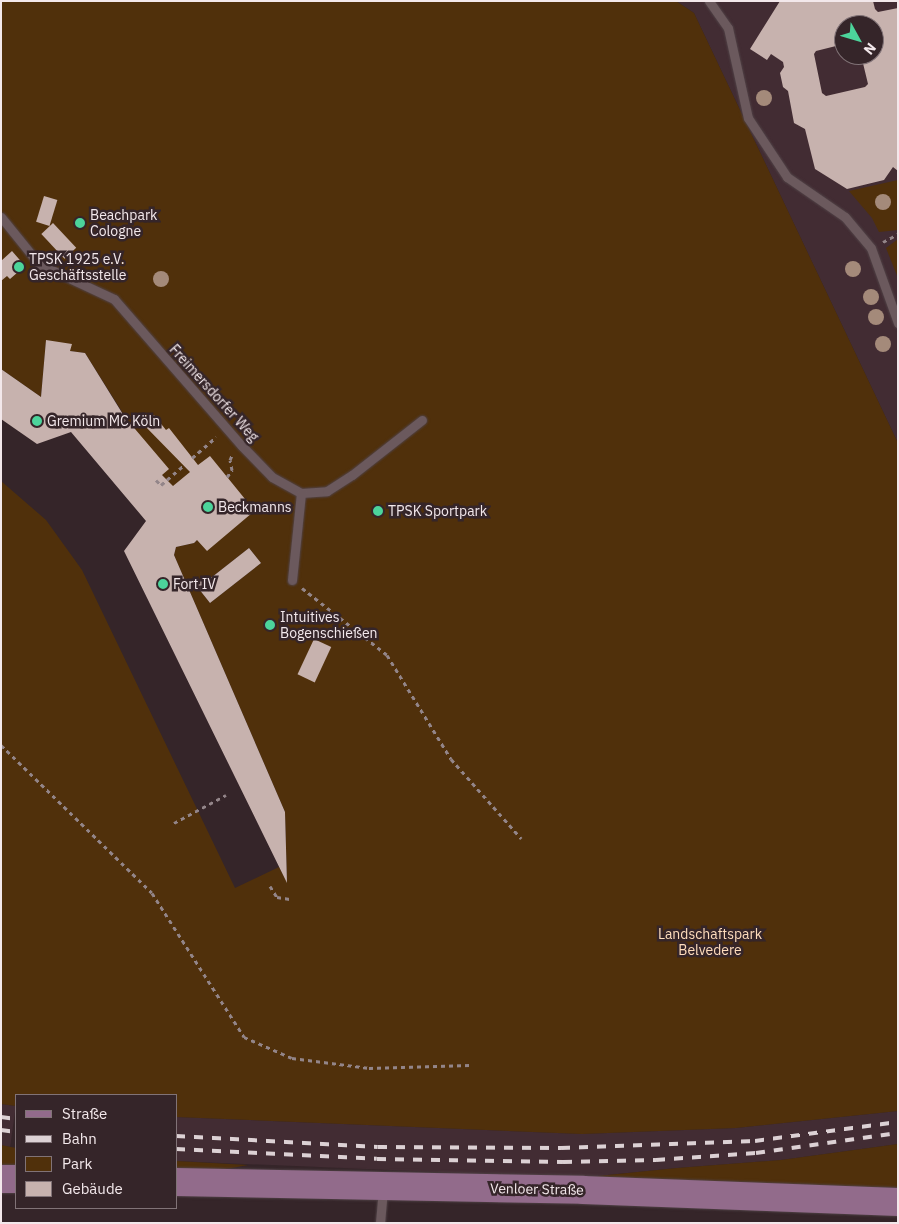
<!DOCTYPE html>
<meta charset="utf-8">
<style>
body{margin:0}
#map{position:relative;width:899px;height:1224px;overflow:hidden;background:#352529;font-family:"IBM Plex Sans",sans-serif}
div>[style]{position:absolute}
.built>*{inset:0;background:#422c33;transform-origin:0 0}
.green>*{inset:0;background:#50300b}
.building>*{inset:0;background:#c7b2ae;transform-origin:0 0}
.path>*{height:3px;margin-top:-1.5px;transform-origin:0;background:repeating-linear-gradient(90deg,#938589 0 4px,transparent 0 8px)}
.roads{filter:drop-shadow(0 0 1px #504246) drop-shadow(0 0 1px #504246)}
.service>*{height:9px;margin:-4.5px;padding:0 4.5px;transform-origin:4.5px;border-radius:4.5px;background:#6b595d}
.primary>*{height:28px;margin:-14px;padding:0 14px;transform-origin:14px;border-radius:14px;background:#926b8b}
.rail>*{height:4px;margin-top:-2px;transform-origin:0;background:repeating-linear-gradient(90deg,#dcd1d4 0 9px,transparent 0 18px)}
.trees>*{width:16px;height:16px;margin:-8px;border-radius:50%;background:#a48a7a}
.dots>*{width:14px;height:14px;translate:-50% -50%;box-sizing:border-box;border:2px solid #352529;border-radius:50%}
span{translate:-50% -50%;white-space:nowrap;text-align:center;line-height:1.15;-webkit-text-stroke:5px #352529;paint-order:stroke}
.poi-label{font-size:14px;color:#f3e8eb}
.left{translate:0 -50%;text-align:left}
.street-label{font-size:14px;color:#f3e8eb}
.park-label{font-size:14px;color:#ffddbd}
.frame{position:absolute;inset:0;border:2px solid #f3e8eb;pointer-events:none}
.legend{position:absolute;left:15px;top:1094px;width:162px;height:115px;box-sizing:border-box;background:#352529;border:1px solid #817377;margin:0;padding:6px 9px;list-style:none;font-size:15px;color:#f3e8eb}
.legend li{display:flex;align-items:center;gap:10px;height:25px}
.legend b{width:25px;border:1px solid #817377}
.north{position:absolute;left:834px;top:15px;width:50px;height:50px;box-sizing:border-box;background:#352529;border:1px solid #817377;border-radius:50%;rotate:129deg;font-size:14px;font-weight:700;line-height:20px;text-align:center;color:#f3e8eb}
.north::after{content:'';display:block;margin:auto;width:18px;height:22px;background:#4cd49b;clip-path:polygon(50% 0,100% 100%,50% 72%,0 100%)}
</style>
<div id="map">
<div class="built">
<i style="clip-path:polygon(evenodd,676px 1px,898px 1px,898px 443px,694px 13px,676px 1px,844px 25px,874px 25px,874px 55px,844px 55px,844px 25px)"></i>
<i style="left:1px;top:1104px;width:15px;height:41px;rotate:8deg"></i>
<i style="clip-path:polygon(898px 1111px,898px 1144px,781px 1160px,677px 1168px,578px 1178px,176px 1161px,176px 1117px,582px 1134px,736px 1128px)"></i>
</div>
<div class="green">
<i style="clip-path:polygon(evenodd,1px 1px,676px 1px,694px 13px,898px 443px,898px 1111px,736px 1128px,582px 1134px,176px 1117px,176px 1095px,16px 1095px,16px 1106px,1px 1104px,1px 481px,46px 520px,82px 570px,235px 888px,279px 867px,287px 882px,285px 812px,174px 555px,176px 547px,194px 543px,197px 540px,172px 486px,162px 475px,85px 353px,70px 351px,46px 341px,41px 397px,1px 369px,1px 1px,249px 548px,261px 563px,210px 603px,195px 584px,207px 581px,249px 548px)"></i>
<i style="clip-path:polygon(898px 180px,898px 230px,879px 232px,872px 218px,849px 191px)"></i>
<i style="clip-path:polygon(898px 239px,898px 278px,886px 248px)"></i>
<i style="clip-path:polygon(898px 1144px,898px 1188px,578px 1178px,677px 1168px,781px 1160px)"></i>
<i style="clip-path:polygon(1px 1145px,16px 1148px,16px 1169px,1px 1168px)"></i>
<i style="clip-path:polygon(176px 1161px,248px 1165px,205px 1173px,176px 1173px)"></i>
</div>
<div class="building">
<i style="clip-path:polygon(evenodd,780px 1px,873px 1px,875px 9px,878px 12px,898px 8px,898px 171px,893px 167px,884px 180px,847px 189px,815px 169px,805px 129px,794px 123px,788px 91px,783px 87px,780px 73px,784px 67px,783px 62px,771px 54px,767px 60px,750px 49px,780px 1px,844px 25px,874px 25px,874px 55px,861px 55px,868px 84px,865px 87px,826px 96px,822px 93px,814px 54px,816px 51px,844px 44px,844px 25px)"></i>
<i style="left:44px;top:196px;width:14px;height:27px;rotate:17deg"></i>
<i style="left:53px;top:223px;width:34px;height:16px;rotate:47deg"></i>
<i style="clip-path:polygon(12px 251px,25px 266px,10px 279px,7px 276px,1px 281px,1px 261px)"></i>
<i style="clip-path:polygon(46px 340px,72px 344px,70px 351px,85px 353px,124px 416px,169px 469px,162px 475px,173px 486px,190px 472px,143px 424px,154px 415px,166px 430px,169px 428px,198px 465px,210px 456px,245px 499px,242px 501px,252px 513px,207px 551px,197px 540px,194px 543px,176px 547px,174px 555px,285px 812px,287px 883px,124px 551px,146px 521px,71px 432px,37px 444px,1px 419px,1px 369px,41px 397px)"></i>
<i style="clip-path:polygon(249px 548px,261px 563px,210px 603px,195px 584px,204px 577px,207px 581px)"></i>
<i style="left:314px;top:639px;width:19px;height:39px;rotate:25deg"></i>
</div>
<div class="path">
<i style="left:883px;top:242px;width:17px;rotate:-28deg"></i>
<i style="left:192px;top:458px;width:32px;rotate:-41deg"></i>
<i style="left:227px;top:477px;width:9px;rotate:-54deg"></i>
<i style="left:232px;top:470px;width:10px;rotate:-101deg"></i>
<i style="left:230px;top:460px;width:5px;rotate:-68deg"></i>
<i style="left:156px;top:480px;width:7px;rotate:45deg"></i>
<i style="left:161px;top:485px;width:30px;rotate:-41deg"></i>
<i style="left:302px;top:588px;width:108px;rotate:38.2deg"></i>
<i style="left:387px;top:655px;width:122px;rotate:58.4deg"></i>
<i style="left:451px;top:759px;width:106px;rotate:48.5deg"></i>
<i style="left:1px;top:745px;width:211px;rotate:44.4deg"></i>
<i style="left:152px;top:893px;width:171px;rotate:57.4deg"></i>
<i style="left:244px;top:1037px;width:52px;rotate:23.6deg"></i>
<i style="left:292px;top:1058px;width:78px;rotate:7.4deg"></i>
<i style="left:369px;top:1068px;width:101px;rotate:-1.7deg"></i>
<i style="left:174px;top:823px;width:59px;rotate:-28.3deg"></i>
<i style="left:270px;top:886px;width:13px;rotate:58deg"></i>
<i style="left:277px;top:897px;width:13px;rotate:9deg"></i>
</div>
<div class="roads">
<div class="service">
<i style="left:709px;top:1px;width:33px;rotate:55deg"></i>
<i style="left:728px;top:28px;width:92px;rotate:77.5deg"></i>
<i style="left:748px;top:118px;width:71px;rotate:56.5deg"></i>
<i style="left:787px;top:177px;width:70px;rotate:34.6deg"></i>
<i style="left:845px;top:217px;width:40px;rotate:50deg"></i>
<i style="left:871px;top:248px;width:80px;rotate:70.2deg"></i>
<i style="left:1px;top:217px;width:60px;rotate:51deg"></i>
<i style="left:39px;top:264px;width:83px;rotate:25deg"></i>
<i style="left:114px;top:299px;width:195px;rotate:49deg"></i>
<i style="left:242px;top:446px;width:43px;rotate:45.9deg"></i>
<i style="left:272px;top:477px;width:33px;rotate:29deg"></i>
<i style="left:301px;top:493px;width:26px;rotate:-4deg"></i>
<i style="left:327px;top:491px;width:30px;rotate:-33deg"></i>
<i style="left:352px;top:475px;width:89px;rotate:-38.2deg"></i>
<i style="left:292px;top:580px;width:87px;rotate:-84.1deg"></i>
<i style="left:380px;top:1223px;width:34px;rotate:-85deg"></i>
</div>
<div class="primary">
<i style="left:1px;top:1179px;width:15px"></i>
<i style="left:176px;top:1182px;width:407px;rotate:1.1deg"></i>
<i style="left:583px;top:1190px;width:315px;rotate:2.2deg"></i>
</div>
</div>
<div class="rail">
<i style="left:1px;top:1117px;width:15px;rotate:8deg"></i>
<i style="left:1px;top:1130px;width:15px;rotate:8deg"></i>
<i style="left:176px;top:1136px;width:202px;rotate:3.1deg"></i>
<i style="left:378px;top:1147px;width:183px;rotate:0.3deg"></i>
<i style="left:561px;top:1148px;width:194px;rotate:-2.1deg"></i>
<i style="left:755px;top:1141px;width:144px;rotate:-7.6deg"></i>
<i style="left:176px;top:1149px;width:201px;rotate:2.8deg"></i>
<i style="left:377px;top:1159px;width:186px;rotate:0.9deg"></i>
<i style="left:563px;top:1162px;width:93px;rotate:-1.2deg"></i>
<i style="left:656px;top:1160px;width:100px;rotate:-4deg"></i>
<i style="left:756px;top:1153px;width:143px;rotate:-8deg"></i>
</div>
<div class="trees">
<i style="left:764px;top:98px"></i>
<i style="left:883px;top:202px"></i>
<i style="left:853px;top:269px"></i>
<i style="left:161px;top:279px"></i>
<i style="left:871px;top:297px"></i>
<i style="left:876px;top:317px"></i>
<i style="left:883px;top:344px"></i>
</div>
<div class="dots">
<i style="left:80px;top:223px;background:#4cd49b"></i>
<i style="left:19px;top:267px;background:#4cd49b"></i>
<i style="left:37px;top:421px;background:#4cd49b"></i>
<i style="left:208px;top:507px;background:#4cd49b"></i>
<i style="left:378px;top:511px;background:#4cd49b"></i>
<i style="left:163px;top:584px;background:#4cd49b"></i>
<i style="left:270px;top:625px;background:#4cd49b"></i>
</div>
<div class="poi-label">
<span class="left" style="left:90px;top:223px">Beachpark<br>Cologne</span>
<span class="left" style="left:29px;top:267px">TPSK 1925 e.V.<br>Geschäftsstelle</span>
<span class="left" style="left:47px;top:421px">Gremium MC Köln</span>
<span class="left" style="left:218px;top:507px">Beckmanns</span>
<span class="left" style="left:388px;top:511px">TPSK Sportpark</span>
<span class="left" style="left:173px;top:584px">Fort IV</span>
<span class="left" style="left:280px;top:625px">Intuitives<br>Bogenschießen</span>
</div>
<div class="street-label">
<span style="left:214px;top:393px;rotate:48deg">Freimersdorfer Weg</span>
<span style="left:537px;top:1189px;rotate:1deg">Venloer Straße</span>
</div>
<div class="park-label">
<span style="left:710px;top:942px">Landschaftspark<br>Belvedere</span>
</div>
<div class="frame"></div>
<ul class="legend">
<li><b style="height:6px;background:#926b8b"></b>Straße</li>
<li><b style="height:6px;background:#dcd1d4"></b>Bahn</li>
<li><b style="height:14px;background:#50300b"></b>Park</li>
<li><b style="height:14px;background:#c7b2ae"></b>Gebäude</li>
</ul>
<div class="north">N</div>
</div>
